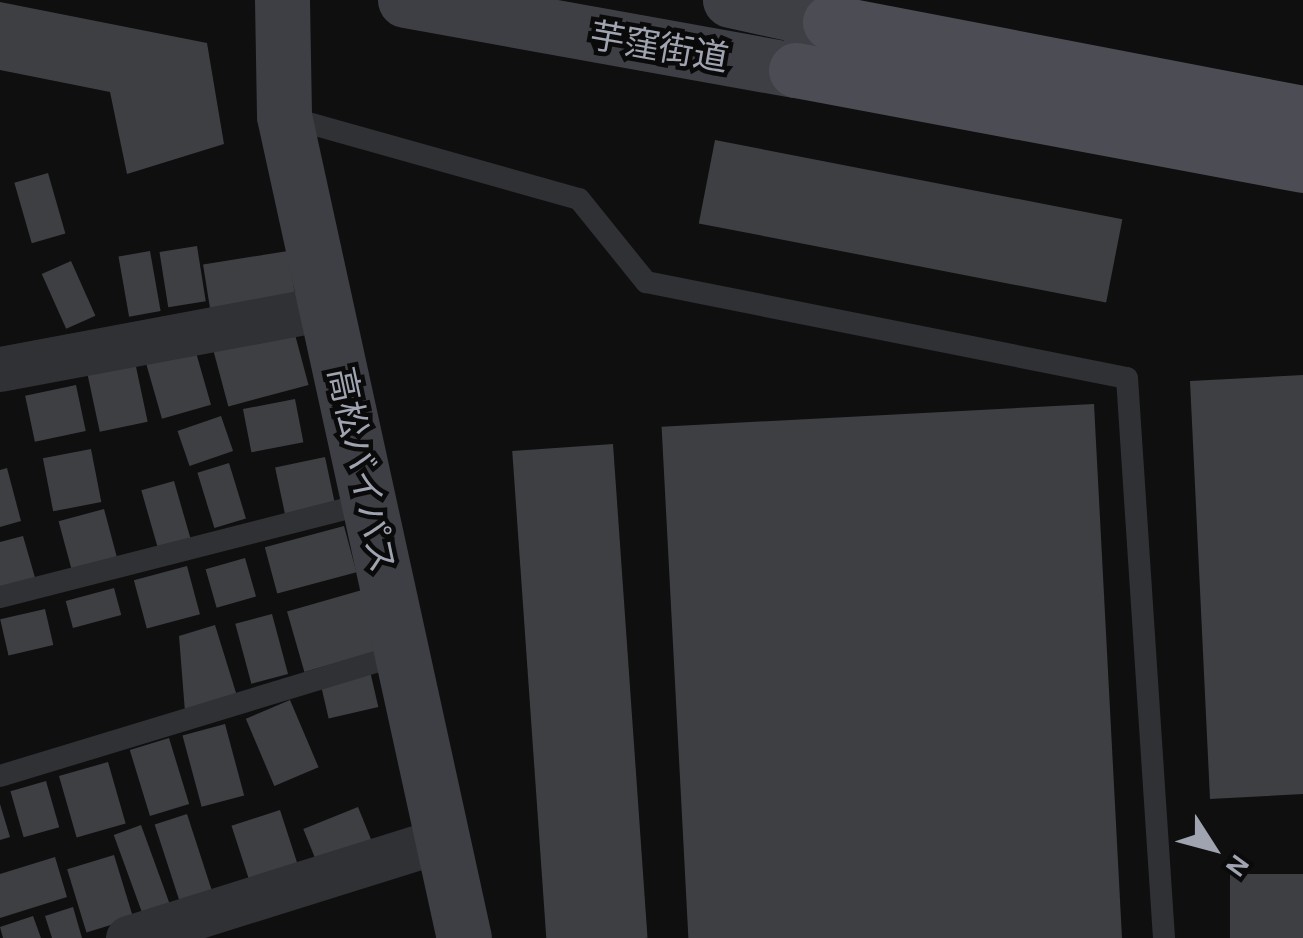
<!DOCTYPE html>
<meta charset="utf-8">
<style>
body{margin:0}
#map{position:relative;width:1303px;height:938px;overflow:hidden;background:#0f0f10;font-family:Karla,"Noto Sans JP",sans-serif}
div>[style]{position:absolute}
.building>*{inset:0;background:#3e3f43;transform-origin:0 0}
.lane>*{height:22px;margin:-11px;padding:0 11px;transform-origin:11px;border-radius:11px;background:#303135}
.street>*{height:45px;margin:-22.5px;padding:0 22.5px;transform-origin:22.5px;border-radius:22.5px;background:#303135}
.secondary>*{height:55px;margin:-27.5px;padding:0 27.5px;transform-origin:27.5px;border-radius:27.5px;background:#3e3f45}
.primary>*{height:55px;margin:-27.5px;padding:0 27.5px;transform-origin:27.5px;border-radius:27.5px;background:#4c4d54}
span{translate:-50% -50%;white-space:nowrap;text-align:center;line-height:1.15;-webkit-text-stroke:9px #0a0a0b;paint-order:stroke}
.street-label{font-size:35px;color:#a0a4b1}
.north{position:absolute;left:1163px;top:798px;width:100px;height:100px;-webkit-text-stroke:8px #0a0a0b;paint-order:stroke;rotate:126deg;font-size:28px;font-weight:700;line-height:40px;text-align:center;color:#a0a4b1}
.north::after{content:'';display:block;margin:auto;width:35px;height:45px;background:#a0a4b1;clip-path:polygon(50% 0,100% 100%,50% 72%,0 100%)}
</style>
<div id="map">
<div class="building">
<i style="clip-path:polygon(0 2px,207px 43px,224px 144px,127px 174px,110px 92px,0 70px)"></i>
<i style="left:715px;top:140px;width:415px;height:85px;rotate:11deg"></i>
<i style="left:48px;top:173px;width:63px;height:35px;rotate:74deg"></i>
<i style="left:197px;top:246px;width:56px;height:38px;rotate:81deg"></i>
<i style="left:150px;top:251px;width:61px;height:32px;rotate:80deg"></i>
<i style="left:288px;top:251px;width:44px;height:86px;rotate:81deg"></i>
<i style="left:71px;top:261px;width:60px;height:32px;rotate:66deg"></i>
<i style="left:293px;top:327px;width:60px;height:83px;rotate:75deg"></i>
<i style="left:195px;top:349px;width:58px;height:51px;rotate:74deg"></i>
<i style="left:135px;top:362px;width:61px;height:49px;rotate:78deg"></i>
<i style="clip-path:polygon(1303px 375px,1303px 794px,1210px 799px,1190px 381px)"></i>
<i style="left:76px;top:385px;width:47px;height:52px;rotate:78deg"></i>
<i style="left:295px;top:399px;width:44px;height:53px;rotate:79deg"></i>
<i style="left:1094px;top:404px;width:535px;height:433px;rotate:87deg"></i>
<i style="left:221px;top:416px;width:37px;height:46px;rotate:71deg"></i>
<i style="left:613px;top:444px;width:495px;height:101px;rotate:86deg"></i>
<i style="left:91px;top:449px;width:54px;height:49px;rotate:79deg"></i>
<i style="left:325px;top:457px;width:47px;height:51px;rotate:78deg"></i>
<i style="left:229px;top:463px;width:58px;height:33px;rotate:73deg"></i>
<i style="clip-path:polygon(7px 468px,21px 521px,0 527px,0 470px)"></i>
<i style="left:174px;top:481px;width:62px;height:34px;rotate:74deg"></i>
<i style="left:104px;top:509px;width:53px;height:47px;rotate:75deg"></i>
<i style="left:344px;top:526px;width:48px;height:82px;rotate:75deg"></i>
<i style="clip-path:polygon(23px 536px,36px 581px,0 591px,0 542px)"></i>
<i style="left:245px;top:558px;width:40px;height:41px;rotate:74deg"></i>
<i style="left:187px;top:566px;width:50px;height:55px;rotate:75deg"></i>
<i style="left:114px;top:588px;width:28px;height:50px;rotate:75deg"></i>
<i style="left:362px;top:590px;width:63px;height:78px;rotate:74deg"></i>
<i style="left:45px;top:609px;width:37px;height:46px;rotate:77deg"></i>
<i style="left:272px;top:614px;width:62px;height:38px;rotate:75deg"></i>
<i style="clip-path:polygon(215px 625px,237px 696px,185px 712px,179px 636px)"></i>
<i style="left:370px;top:671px;width:37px;height:51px;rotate:77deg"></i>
<i style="left:290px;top:700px;width:73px;height:48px;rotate:67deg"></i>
<i style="left:225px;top:724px;width:74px;height:44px;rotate:75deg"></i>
<i style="left:169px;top:738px;width:69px;height:41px;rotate:73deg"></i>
<i style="left:108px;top:762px;width:64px;height:51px;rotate:74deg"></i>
<i style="left:46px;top:781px;width:48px;height:37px;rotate:74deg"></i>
<i style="clip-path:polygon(0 804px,10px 837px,0 840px)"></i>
<i style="left:358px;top:807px;width:38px;height:59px;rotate:68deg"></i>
<i style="left:280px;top:810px;width:56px;height:51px;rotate:72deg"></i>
<i style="left:187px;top:814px;width:84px;height:34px;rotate:72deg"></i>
<i style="left:141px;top:825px;width:89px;height:29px;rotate:70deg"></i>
<i style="left:114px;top:855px;width:66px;height:49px;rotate:73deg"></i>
<i style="clip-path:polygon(55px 857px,67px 897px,0 918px,0 874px)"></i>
<i style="left:1303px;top:874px;width:64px;height:73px;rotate:90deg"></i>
<i style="clip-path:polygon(73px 907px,82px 938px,52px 938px,45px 916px)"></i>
<i style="clip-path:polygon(33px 916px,41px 938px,3px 938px,0 927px)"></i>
</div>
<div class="lane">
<i style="left:287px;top:117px;width:303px;rotate:15.7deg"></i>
<i style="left:579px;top:199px;width:107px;rotate:51.1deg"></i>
<i style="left:646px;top:282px;width:490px;rotate:11.3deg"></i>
<i style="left:1127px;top:378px;width:561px;rotate:86.22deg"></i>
<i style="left:0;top:597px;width:380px;rotate:-14.3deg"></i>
<i style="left:0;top:776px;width:419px;rotate:-16.9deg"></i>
</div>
<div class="street">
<i style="left:0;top:369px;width:332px;rotate:-10.6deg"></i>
<i style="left:128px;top:938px;width:328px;rotate:-17.4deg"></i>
</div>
<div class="secondary">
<i style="left:282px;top:0;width:116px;rotate:89deg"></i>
<i style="left:284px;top:116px;width:841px;rotate:77.65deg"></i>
<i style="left:405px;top:0;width:397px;rotate:10.2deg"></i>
<i style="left:796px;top:70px;width:45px;rotate:-54.9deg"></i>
<i style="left:730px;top:0;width:102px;rotate:12.4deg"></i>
</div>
<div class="primary">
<i style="left:830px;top:22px;width:482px;rotate:10.9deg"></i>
<i style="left:796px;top:70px;width:516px;rotate:10.61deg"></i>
</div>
<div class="street-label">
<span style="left:659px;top:48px;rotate:10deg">芋窪街道</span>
<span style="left:361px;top:470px;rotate:78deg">高松バイパス</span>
</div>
<div class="north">N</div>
</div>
